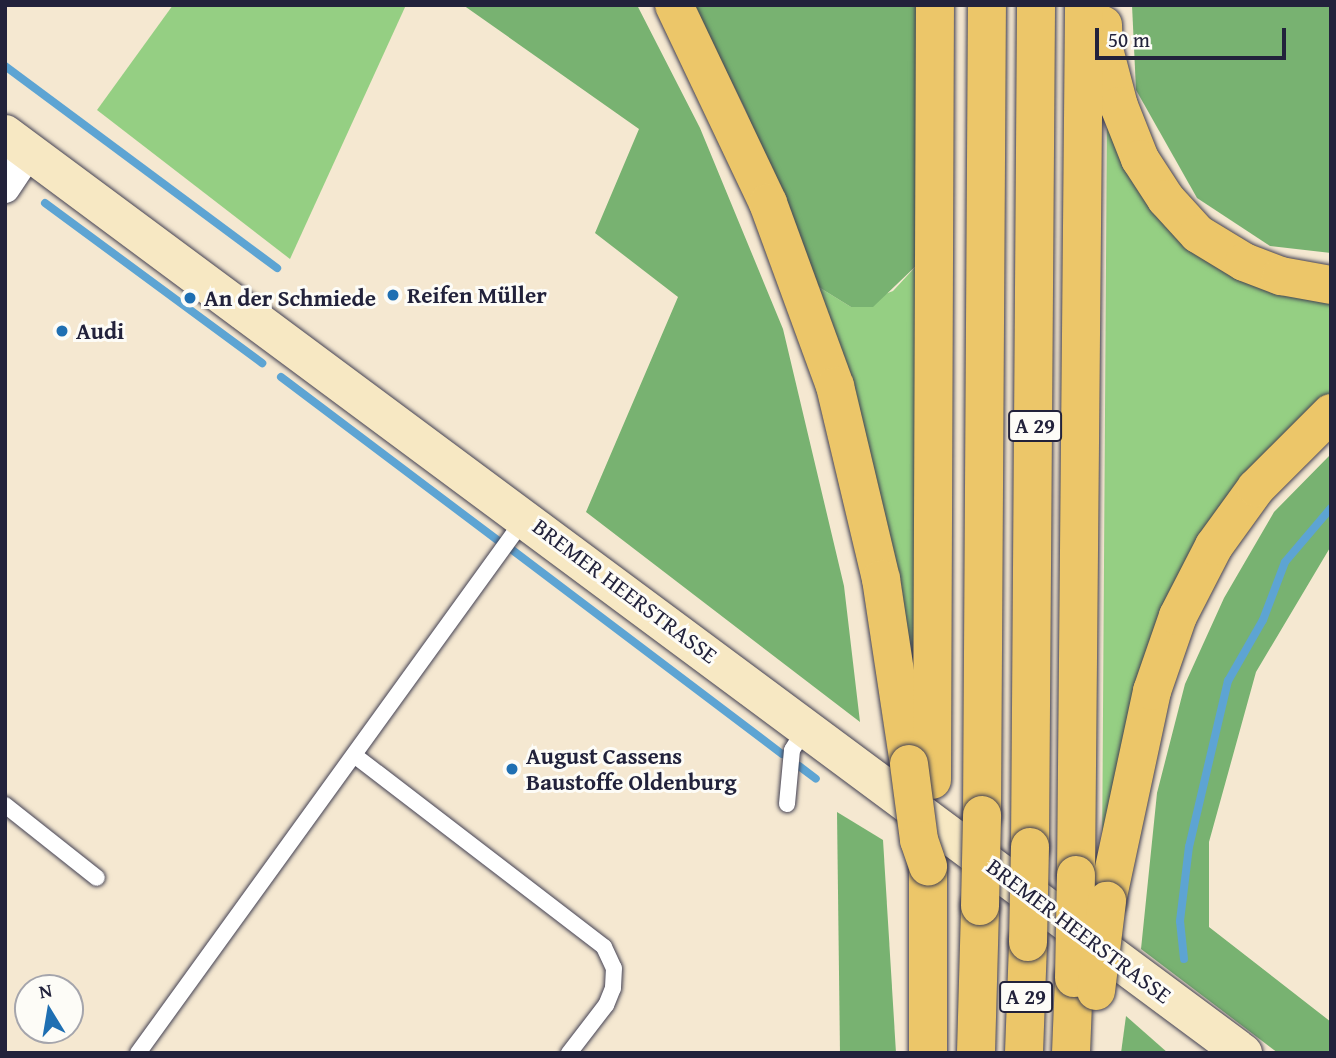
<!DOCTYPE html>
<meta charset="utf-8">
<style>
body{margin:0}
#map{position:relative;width:1336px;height:1058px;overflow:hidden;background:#f5e8d1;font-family:"Gentium Book Plus",serif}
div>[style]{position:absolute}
.green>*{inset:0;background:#95cf83}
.forest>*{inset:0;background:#78b271}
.stream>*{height:8px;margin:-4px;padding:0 4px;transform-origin:4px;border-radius:4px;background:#5da4d3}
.roads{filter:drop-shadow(0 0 2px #424052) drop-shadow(0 0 2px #424052)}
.service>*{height:16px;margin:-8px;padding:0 8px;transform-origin:8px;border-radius:8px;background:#fff}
.minor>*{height:30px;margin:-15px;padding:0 15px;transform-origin:15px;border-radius:15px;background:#fff}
.secondary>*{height:38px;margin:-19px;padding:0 19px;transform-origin:19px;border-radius:19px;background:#f7e8c3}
.motorway>*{height:38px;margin:-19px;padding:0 19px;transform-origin:19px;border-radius:19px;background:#ecc669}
.bridges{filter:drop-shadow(0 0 2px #424052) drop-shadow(0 0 2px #424052)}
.motorway-bridge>*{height:38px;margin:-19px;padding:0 19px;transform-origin:19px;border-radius:19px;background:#ecc669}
.dots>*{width:19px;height:19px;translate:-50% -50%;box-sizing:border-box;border:4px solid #fdfcf7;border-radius:50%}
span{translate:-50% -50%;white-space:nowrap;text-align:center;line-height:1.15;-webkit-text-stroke:6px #fdfcf7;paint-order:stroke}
.shield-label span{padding:2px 5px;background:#fdfcf7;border:2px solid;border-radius:5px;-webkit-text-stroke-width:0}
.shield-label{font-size:21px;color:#22223b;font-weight:700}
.poi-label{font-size:23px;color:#22223b;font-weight:700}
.left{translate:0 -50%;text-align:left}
.street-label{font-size:23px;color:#22223b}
.frame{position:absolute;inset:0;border:7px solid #22223b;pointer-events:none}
.north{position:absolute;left:14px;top:974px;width:70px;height:70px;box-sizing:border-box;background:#fdfcf7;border:2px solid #a5a5ac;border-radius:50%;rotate:349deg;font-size:19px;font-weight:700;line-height:28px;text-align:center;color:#22223b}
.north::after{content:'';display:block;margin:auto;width:24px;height:32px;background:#1f6fb2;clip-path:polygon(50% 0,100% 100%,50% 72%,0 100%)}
.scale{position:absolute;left:1095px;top:28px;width:191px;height:32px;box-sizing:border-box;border:4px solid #22223b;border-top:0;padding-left:9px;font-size:21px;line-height:24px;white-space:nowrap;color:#22223b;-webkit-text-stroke:5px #fdfcf7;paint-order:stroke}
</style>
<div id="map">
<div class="green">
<i style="clip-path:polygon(173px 5px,406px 5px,290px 259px,97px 110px)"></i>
<i style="clip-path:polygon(1107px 114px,1127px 165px,1331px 299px,1331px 394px,1291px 429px,1244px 482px,1102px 863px)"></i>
<i style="clip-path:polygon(919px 263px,916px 677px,817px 286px,851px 307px,893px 291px)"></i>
</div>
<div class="forest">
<i style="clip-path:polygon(463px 5px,637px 5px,700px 128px,783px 329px,844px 586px,860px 722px,586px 512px,678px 297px,595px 233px,639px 129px)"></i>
<i style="clip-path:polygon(693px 5px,919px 5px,919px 263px,873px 307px,851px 307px,817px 286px,745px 109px)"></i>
<i style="clip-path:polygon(1132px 5px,1331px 5px,1331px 253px,1270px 246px,1197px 198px,1136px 90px)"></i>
<i style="clip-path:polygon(1331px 454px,1331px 546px,1256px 672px,1209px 842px,1209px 927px,1331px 1022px,1331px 1053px,1278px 1053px,1141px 949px,1157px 793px,1185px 684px,1224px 598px,1274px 512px)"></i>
<i style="clip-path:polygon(837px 812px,883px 840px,896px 1053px,840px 1053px)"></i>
<i style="clip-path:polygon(1126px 1016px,1168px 1053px,1121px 1053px)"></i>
</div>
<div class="stream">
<i style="left:5px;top:66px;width:339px;rotate:36.6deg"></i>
<i style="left:45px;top:203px;width:270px;rotate:36.4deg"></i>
<i style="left:281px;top:377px;width:278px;rotate:37deg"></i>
<i style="left:511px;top:549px;width:340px;rotate:37.1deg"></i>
<i style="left:799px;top:766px;width:21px;rotate:37deg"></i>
<i style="left:1184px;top:959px;width:38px;rotate:-96deg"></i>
<i style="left:1180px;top:921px;width:75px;rotate:-83.1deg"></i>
<i style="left:1189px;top:847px;width:171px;rotate:-76.8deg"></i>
<i style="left:1228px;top:681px;width:70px;rotate:-60.2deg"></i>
<i style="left:1263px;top:620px;width:62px;rotate:-69.2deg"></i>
<i style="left:1285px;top:562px;width:71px;rotate:-49.6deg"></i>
</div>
<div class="roads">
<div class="service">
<i style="left:354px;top:755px;width:315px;rotate:37.5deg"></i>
<i style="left:604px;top:947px;width:23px;rotate:65deg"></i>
<i style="left:614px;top:968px;width:20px;rotate:93deg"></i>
<i style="left:613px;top:988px;width:18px;rotate:112deg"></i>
<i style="left:606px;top:1005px;width:61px;rotate:127.6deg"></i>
<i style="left:787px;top:804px;width:54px;rotate:-84.7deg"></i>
<i style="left:792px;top:750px;width:26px;rotate:-58deg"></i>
<i style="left:5px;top:805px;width:117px;rotate:38.4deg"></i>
<i style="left:138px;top:1053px;width:660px;rotate:-54.12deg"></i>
</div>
<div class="minor">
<i style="left:5px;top:188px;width:43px;rotate:-56.3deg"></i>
</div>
<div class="secondary">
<i style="left:5px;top:134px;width:1542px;rotate:36.59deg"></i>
</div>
<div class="motorway">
<i style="left:674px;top:5px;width:219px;rotate:64.6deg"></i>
<i style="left:768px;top:203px;width:195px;rotate:69.9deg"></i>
<i style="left:835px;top:386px;width:198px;rotate:76.6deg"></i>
<i style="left:881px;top:579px;width:187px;rotate:81.4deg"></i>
<i style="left:1103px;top:25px;width:24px;rotate:88deg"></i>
<i style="left:1104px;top:49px;width:59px;rotate:75.3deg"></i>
<i style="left:1119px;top:106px;width:57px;rotate:68.4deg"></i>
<i style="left:1140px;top:159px;width:48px;rotate:57deg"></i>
<i style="left:1166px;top:199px;width:47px;rotate:47.6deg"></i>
<i style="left:1198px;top:234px;width:54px;rotate:31.3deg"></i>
<i style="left:1244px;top:262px;width:40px;rotate:21deg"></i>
<i style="left:1281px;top:276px;width:51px;rotate:10.2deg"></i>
<i style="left:932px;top:780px;width:775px;rotate:-89.78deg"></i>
<i style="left:982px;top:815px;width:810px;rotate:-89.65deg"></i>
<i style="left:1030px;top:847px;width:842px;rotate:-89.59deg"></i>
<i style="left:928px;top:866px;width:187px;rotate:90deg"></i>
<i style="left:1076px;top:875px;width:870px;rotate:-89.47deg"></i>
<i style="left:1107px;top:901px;width:215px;rotate:-77.9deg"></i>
<i style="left:1152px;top:691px;width:79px;rotate:-70.9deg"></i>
<i style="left:1178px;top:616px;width:79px;rotate:-62.8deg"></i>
<i style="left:1214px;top:546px;width:72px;rotate:-54.1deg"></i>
<i style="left:1256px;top:488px;width:106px;rotate:-45deg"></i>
<i style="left:976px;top:1053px;width:147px;rotate:-88.4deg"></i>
<i style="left:1024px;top:1053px;width:111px;rotate:-87.9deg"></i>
<i style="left:1071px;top:1053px;width:75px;rotate:-87.7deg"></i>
</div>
</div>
<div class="bridges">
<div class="motorway-bridge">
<i style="left:909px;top:764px;width:77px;rotate:82.5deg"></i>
<i style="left:919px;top:840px;width:28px;rotate:71deg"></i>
<i style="left:980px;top:906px;width:91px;rotate:-88.7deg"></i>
<i style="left:1028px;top:942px;width:95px;rotate:-88.8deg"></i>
<i style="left:1074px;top:978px;width:103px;rotate:-88.9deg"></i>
<i style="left:1096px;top:991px;width:91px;rotate:-83deg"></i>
</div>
</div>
<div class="dots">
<i style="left:393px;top:295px;background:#1f6fb2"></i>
<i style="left:190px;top:298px;background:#1f6fb2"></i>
<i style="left:62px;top:331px;background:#1f6fb2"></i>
<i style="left:512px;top:769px;background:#1f6fb2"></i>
</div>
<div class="shield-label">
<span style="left:1035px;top:426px">A 29</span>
<span style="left:1026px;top:997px">A 29</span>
</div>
<div class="poi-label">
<span class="left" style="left:407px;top:295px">Reifen Müller</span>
<span class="left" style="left:204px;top:298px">An der Schmiede</span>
<span class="left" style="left:76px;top:331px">Audi</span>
<span class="left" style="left:526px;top:769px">August Cassens<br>Baustoffe Oldenburg</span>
</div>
<div class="street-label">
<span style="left:625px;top:591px;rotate:37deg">BREMER HEERSTRASSE</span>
<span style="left:1079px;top:931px;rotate:37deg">BREMER HEERSTRASSE</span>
</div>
<div class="frame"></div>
<div class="north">N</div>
<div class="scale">50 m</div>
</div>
